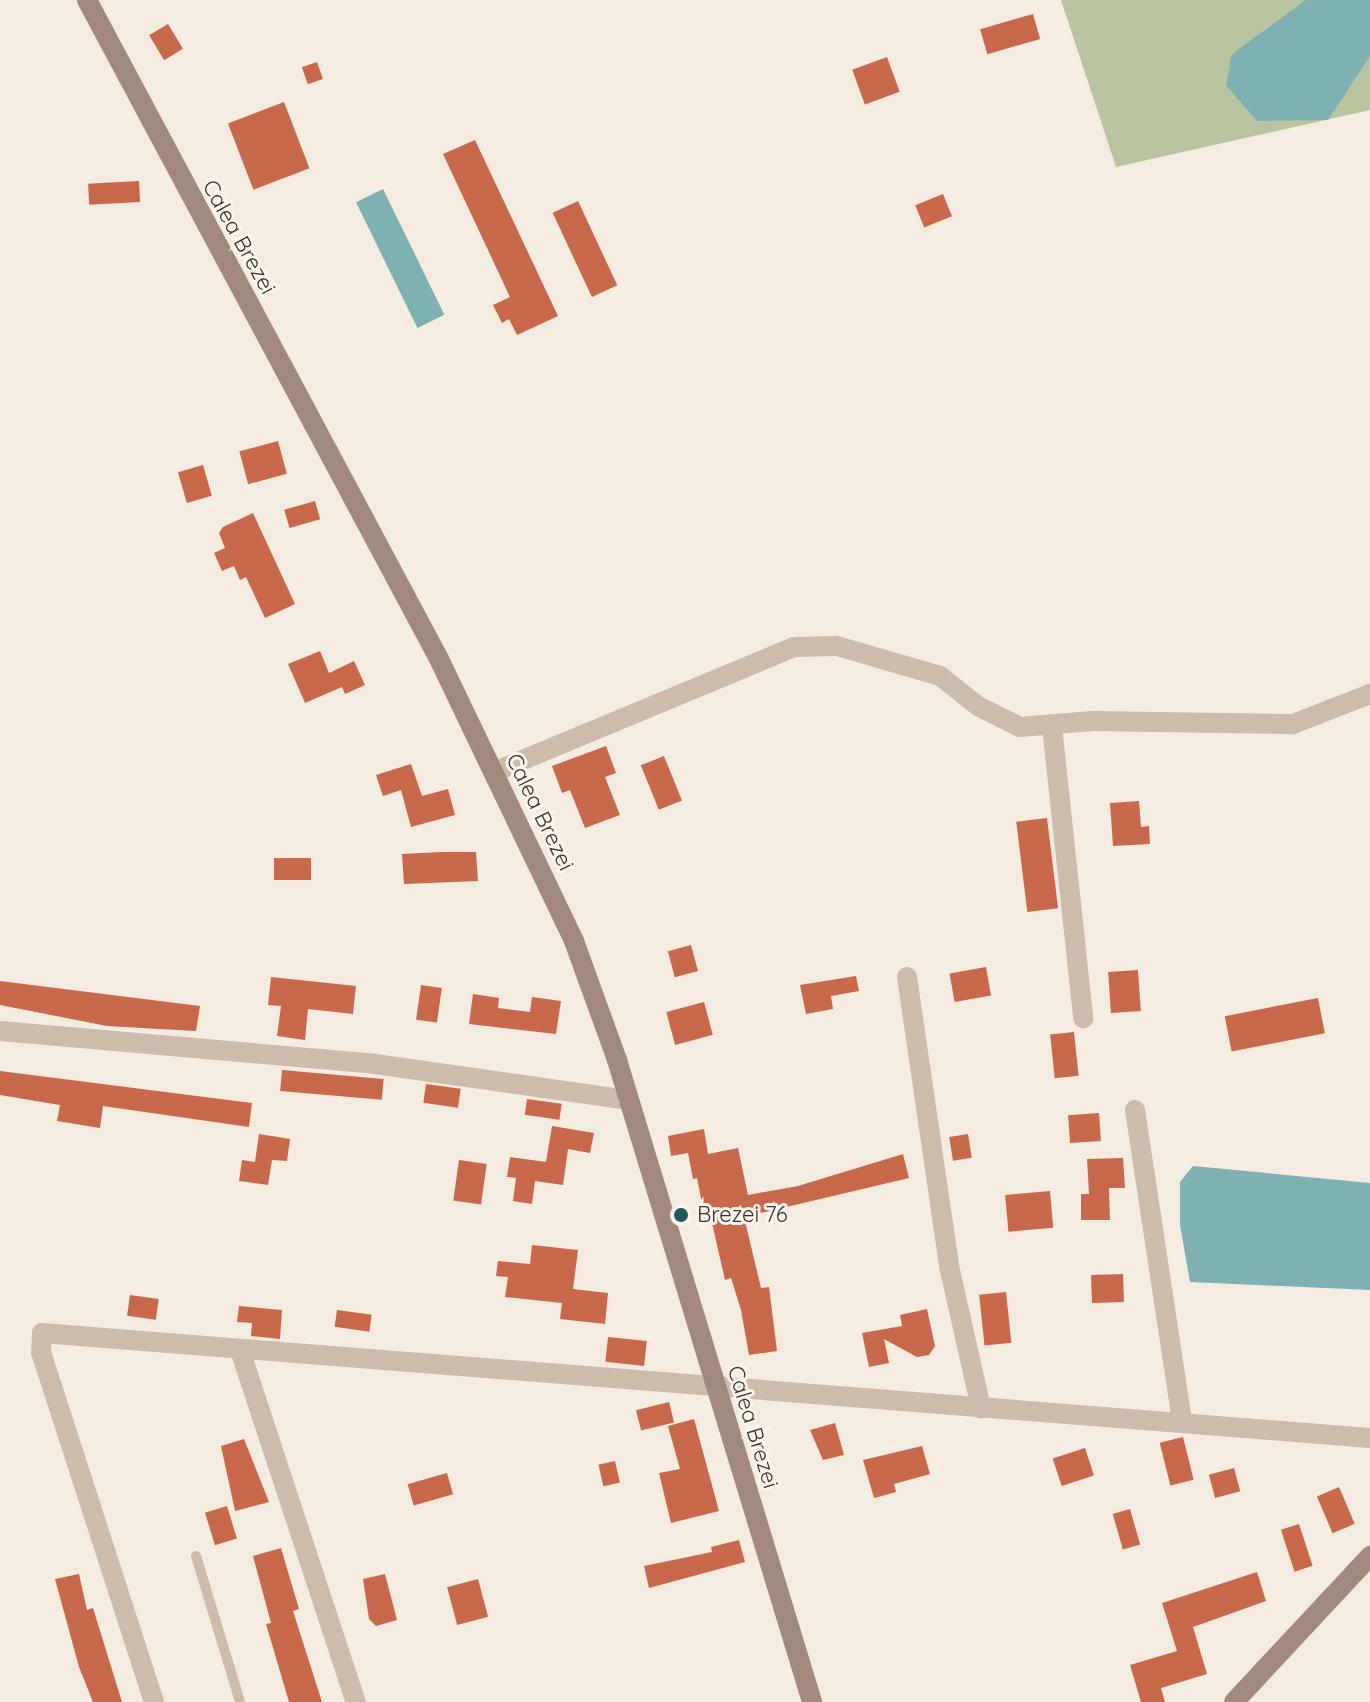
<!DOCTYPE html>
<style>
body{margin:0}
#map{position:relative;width:1370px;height:1702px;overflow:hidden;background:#f4ebe1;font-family:Quicksand,sans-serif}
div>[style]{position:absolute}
.green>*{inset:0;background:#b8c4a0}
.water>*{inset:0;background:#7fb0b2;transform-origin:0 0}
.building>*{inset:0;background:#c8694b;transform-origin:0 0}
.lane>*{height:10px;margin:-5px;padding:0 5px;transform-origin:5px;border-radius:5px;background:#cdbbac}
.street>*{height:20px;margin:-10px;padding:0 10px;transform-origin:10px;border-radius:10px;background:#cdbbac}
.secondary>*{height:20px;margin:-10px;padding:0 10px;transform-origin:10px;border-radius:10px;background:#a18a7d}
.dots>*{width:22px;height:22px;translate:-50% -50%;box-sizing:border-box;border:4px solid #fbf5ee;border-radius:50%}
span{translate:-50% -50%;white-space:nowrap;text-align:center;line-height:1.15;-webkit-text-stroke:6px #fbf5ee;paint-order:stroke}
.street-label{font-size:22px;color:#3b302b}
.poi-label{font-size:22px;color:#3b302b}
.left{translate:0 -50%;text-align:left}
</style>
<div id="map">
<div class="green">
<i style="clip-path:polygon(1061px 0,1370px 0,1370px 110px,1116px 167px)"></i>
</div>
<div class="water">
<i style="clip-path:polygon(1306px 0,1370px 0,1370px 56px,1328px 120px,1257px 121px,1226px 85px,1232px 54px)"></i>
<i style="left:383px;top:189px;width:140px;height:30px;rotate:64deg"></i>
<i style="clip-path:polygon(1193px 1166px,1370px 1183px,1370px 1290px,1190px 1282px,1180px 1225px,1180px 1182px)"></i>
</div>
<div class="building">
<i style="left:1033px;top:14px;width:26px;height:55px;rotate:74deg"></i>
<i style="left:168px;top:24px;width:29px;height:22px;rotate:59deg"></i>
<i style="left:887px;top:57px;width:37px;height:37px;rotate:70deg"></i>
<i style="left:317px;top:62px;width:18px;height:16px;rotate:71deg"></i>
<i style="left:284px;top:102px;width:71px;height:60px;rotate:69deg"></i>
<i style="clip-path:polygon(475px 140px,558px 316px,517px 335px,509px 319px,502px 323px,493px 305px,510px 297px,443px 154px)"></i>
<i style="left:139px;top:181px;width:21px;height:51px;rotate:87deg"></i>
<i style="left:943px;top:194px;width:24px;height:30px;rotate:68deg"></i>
<i style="left:578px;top:201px;width:93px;height:28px;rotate:65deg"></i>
<i style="left:278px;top:441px;width:34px;height:40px;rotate:75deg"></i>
<i style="left:203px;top:465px;width:32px;height:26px;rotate:74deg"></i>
<i style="left:315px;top:501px;width:19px;height:32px;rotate:74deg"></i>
<i style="clip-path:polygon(253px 513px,295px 604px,265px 618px,246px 577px,240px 580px,234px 566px,222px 571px,214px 553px,225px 548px,219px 533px,223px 527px)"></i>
<i style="clip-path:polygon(320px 651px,329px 673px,354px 661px,365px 685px,345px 694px,342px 687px,305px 703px,288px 664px)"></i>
<i style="clip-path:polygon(606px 746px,616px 773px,605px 777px,620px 815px,585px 828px,570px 790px,562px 793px,552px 766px)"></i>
<i style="left:664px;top:756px;width:48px;height:25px;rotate:68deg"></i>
<i style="clip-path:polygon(411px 764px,422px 796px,448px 789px,455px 815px,411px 827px,401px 790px,383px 796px,376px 775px)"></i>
<i style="clip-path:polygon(1139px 801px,1141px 827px,1149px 826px,1150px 844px,1113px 846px,1110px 803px)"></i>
<i style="left:1047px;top:818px;width:91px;height:31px;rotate:83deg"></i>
<i style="clip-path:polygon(441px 852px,476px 852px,478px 881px,404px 884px,402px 854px)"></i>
<i style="left:311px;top:858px;width:22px;height:37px;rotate:90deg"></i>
<i style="left:691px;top:945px;width:27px;height:24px;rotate:75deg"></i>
<i style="left:986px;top:967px;width:29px;height:37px;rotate:80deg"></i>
<i style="left:1138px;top:970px;width:41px;height:30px;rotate:86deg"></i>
<i style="clip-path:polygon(856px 976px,859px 991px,831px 996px,833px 1009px,806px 1014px,800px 985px)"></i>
<i style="clip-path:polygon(271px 977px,356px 986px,353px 1014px,308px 1009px,305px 1040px,277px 1036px,281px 1006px,268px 1005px)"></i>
<i style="clip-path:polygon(0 981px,200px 1006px,196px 1031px,107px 1026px,0 1005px)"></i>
<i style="left:421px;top:985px;width:21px;height:35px;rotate:8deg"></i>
<i style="clip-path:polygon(473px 994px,499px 998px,498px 1008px,530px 1012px,532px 997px,561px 1001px,556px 1034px,469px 1024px)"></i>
<i style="left:1318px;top:998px;width:36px;height:95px;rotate:79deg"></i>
<i style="left:704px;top:1002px;width:34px;height:39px;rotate:75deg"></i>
<i style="left:1074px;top:1032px;width:44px;height:24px;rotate:84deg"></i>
<i style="left:282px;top:1070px;width:102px;height:21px;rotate:5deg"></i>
<i style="clip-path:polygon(0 1071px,252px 1103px,249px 1127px,103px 1106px,100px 1128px,57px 1121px,60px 1105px,0 1095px)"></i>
<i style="left:426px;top:1084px;width:35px;height:19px;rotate:8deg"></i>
<i style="left:527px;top:1099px;width:35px;height:16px;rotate:8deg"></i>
<i style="left:1099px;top:1113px;width:28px;height:31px;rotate:86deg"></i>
<i style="clip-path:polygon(552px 1126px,594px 1133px,590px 1153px,568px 1149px,563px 1185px,535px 1181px,532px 1204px,513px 1201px,516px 1178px,507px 1177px,510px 1157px,546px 1162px)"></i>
<i style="clip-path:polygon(704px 1129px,708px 1154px,738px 1148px,748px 1195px,798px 1186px,903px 1154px,909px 1178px,744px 1217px,761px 1288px,769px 1287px,777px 1351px,749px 1355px,741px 1310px,731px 1278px,725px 1280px,712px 1223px,706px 1224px,697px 1178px,693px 1179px,688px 1153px,671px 1156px,668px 1136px)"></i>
<i style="clip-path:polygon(259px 1134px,290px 1139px,287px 1161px,272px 1160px,268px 1185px,239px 1181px,242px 1160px,255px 1162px)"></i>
<i style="left:968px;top:1134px;width:24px;height:19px;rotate:81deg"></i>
<i style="clip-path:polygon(1123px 1158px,1125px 1188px,1109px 1188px,1110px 1220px,1081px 1220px,1081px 1194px,1089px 1194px,1087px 1159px)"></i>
<i style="left:459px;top:1160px;width:28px;height:41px;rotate:8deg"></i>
<i style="left:1050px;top:1191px;width:37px;height:45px;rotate:85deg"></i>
<i style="clip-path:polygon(532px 1245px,578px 1250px,573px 1289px,608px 1293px,605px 1324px,560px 1319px,562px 1303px,505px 1297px,508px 1277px,496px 1276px,498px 1261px,530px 1264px)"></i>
<i style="left:1123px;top:1274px;width:28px;height:32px;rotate:88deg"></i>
<i style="left:1006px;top:1292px;width:51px;height:27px;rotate:84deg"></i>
<i style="left:130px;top:1295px;width:29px;height:21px;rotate:8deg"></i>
<i style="clip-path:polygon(239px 1306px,282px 1310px,280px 1339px,251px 1336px,252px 1323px,237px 1322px)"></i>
<i style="clip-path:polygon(927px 1309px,935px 1346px,929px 1355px,917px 1357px,884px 1339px,889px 1363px,869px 1367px,862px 1333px,902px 1326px,900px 1315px)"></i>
<i style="left:337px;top:1310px;width:35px;height:17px;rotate:8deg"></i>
<i style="left:608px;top:1337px;width:39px;height:25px;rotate:6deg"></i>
<i style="left:669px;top:1402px;width:21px;height:34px;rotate:76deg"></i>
<i style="clip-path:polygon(694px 1419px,719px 1511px,671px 1523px,659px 1473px,680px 1469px,668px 1426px)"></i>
<i style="clip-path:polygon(835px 1423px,844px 1455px,823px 1460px,810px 1430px)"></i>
<i style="left:1183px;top:1437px;width:44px;height:24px;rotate:76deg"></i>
<i style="clip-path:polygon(244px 1439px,269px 1502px,235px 1511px,221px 1446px)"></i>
<i style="clip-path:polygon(922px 1446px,930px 1474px,894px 1484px,896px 1492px,874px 1498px,863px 1460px)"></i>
<i style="left:1085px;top:1448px;width:29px;height:34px;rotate:72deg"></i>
<i style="left:615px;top:1461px;width:22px;height:17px;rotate:77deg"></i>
<i style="left:1234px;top:1468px;width:24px;height:26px;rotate:75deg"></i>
<i style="left:447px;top:1473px;width:22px;height:41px;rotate:74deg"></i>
<i style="left:1339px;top:1487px;width:40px;height:24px;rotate:67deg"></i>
<i style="left:227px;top:1506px;width:34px;height:23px;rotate:73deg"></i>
<i style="left:1130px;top:1509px;width:37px;height:18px;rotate:74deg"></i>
<i style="left:1299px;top:1524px;width:44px;height:19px;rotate:72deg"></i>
<i style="clip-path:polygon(739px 1540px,745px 1562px,649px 1588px,644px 1566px,712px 1552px,711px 1547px)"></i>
<i style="clip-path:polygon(281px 1548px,299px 1609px,293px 1611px,322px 1702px,289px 1702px,266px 1624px,271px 1623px,253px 1556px)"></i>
<i style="clip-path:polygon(1257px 1572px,1266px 1601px,1193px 1627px,1207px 1674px,1161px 1688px,1165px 1702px,1141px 1702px,1130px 1665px,1177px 1651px,1162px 1603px)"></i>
<i style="clip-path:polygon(79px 1574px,87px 1610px,93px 1608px,122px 1702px,93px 1702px,79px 1667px,55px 1579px)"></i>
<i style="clip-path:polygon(385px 1574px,397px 1620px,376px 1626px,369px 1619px,363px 1579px)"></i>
<i style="left:478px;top:1579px;width:39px;height:32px;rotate:75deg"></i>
</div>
<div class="lane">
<i style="left:196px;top:1556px;width:152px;rotate:73.2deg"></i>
</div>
<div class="street">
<i style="left:1052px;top:726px;width:294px;rotate:83.9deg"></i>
<i style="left:494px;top:772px;width:325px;rotate:-22.6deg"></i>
<i style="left:794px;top:647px;width:43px;rotate:-1.3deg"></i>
<i style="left:837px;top:646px;width:107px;rotate:16.2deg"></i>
<i style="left:940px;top:676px;width:48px;rotate:38.3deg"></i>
<i style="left:978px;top:706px;width:47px;rotate:26.6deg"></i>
<i style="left:1020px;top:727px;width:72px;rotate:-4.8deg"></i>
<i style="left:1092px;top:721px;width:201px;rotate:0.9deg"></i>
<i style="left:1293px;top:724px;width:83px;rotate:-21.3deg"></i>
<i style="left:907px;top:977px;width:292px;rotate:81.7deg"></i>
<i style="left:949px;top:1266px;width:146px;rotate:77.3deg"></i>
<i style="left:0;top:1031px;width:376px;rotate:5deg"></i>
<i style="left:375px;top:1064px;width:257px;rotate:8.1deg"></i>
<i style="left:1135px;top:1110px;width:315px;rotate:81.4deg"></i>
<i style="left:240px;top:1350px;width:371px;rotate:71.8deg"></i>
<i style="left:154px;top:1702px;width:367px;rotate:-107.9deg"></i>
<i style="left:41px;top:1353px;width:20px;rotate:-87deg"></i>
<i style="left:42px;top:1333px;width:1332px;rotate:4.52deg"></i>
</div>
<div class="secondary">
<i style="left:87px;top:0;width:747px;rotate:61.89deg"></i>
<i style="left:439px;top:659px;width:313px;rotate:64.4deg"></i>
<i style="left:574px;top:941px;width:127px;rotate:70.1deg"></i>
<i style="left:617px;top:1060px;width:671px;rotate:73.1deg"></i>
<i style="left:1234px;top:1702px;width:200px;rotate:-47deg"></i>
</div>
<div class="dots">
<i style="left:681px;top:1215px;background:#1f5a5e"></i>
</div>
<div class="street-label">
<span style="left:239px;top:237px;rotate:61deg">Calea Brezei</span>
<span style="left:540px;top:812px;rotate:64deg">Calea Brezei</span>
<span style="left:753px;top:1427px;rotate:73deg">Calea Brezei</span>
</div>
<div class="poi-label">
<span class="left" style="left:697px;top:1215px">Brezei 76</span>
</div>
</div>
